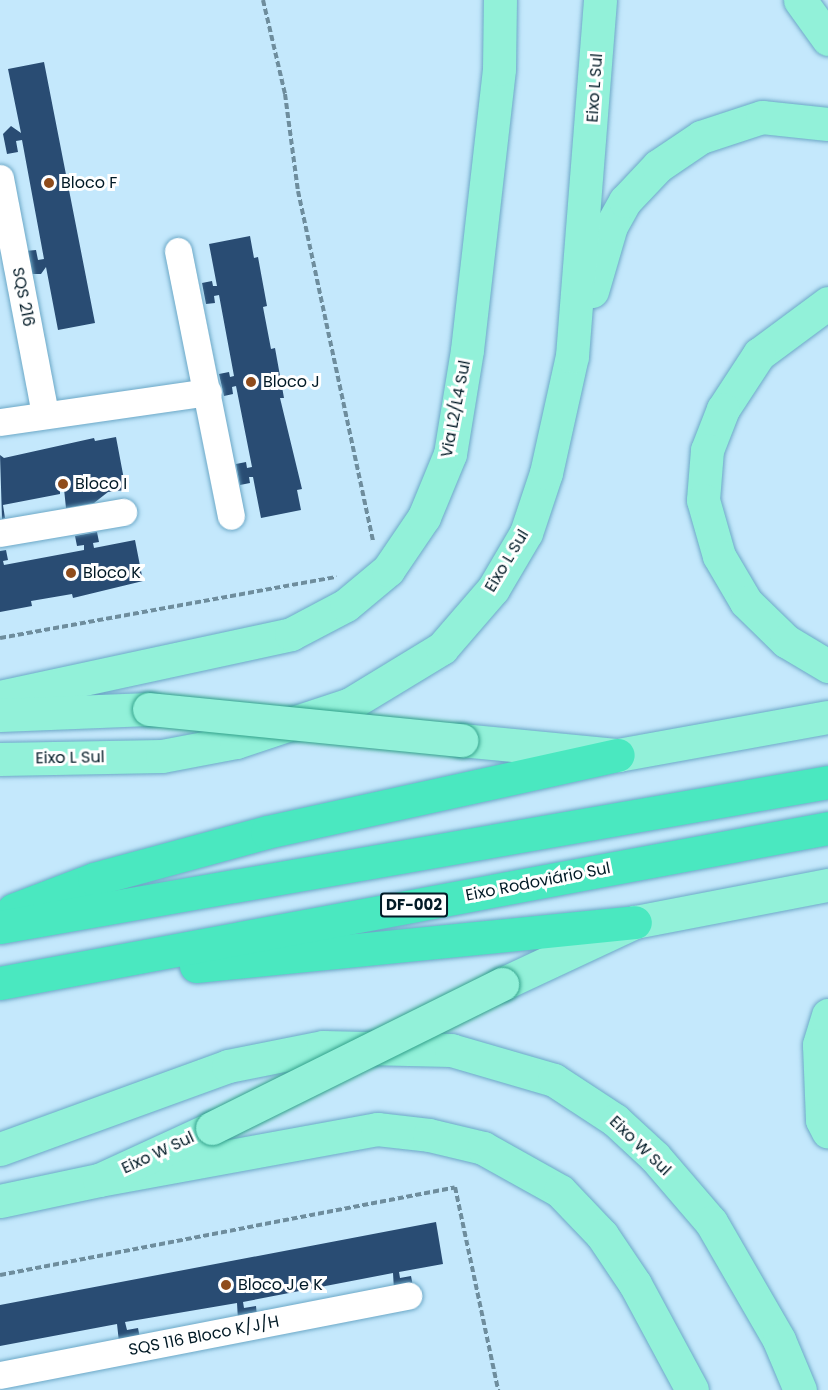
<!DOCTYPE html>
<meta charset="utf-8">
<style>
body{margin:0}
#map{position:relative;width:828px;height:1390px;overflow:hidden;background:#c4e8fc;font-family:Poppins,sans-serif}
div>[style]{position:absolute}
.building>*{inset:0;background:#294c73}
.path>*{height:4px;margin-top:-2px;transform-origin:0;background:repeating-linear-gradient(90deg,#6e8d9d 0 6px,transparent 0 9px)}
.roads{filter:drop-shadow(0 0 2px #6ca8c7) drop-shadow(0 0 2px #6ca8c7)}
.street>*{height:27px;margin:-13.5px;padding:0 13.5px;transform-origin:13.5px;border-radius:13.5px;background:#fff}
.primary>*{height:33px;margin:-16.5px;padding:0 16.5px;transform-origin:16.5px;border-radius:16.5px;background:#92f1d9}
.highway>*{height:33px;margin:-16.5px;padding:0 16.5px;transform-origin:16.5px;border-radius:16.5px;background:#4ae8c0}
.bridges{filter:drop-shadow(0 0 2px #31a08a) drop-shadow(0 0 2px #31a08a)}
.primary-bridge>*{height:33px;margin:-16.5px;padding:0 16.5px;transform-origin:16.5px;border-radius:16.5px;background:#92f1d9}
.dots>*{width:16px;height:16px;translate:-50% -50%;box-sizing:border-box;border:3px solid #fff;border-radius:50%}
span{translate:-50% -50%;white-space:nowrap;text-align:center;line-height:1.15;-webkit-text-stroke:6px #fff;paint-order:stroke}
.shield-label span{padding:2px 4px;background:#fff;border:2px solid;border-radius:4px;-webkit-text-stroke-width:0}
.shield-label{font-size:15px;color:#021a26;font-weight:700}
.street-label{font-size:16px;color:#021a26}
.poi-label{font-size:16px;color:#021a26}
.left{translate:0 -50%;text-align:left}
</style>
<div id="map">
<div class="building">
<i style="clip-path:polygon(44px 62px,95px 323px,58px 330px,46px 267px,41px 274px,31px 274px,25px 251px,36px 250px,38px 260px,44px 259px,22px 140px,16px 141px,18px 152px,7px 154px,3px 134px,11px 126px,21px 133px,8px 69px)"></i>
<i style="clip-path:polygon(250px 236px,254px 258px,258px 257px,267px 306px,263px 307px,271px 349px,275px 348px,284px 398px,280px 398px,302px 489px,297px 490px,301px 510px,261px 518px,253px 477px,249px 477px,250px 483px,240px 485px,236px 464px,246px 462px,247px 468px,252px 467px,236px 386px,232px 387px,233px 394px,224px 396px,219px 374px,229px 372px,230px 377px,234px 376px,219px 295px,214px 296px,215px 303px,206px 304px,202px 283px,212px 281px,213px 286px,217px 286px,209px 244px)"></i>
<i style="clip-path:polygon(116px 437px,126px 490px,108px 492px,94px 503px,66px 508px,64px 489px,60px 490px,60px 494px,3px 505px,5px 518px,2px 519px,0 455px,4px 458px,94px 438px,95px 441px)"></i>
<i style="clip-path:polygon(97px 532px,99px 542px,93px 543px,94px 548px,135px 540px,143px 581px,73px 598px,72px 594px,31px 601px,32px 606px,0 612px,0 551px,6px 550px,8px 560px,3px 561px,4px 565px,84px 550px,84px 545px,77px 546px,75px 536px)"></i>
<i style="clip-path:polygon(436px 1222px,443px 1264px,399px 1272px,400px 1278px,411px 1276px,413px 1286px,394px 1290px,393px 1273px,243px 1302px,244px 1308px,256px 1306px,257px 1316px,238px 1320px,237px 1303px,125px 1322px,127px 1330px,138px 1328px,140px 1338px,119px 1342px,117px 1324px,0 1346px,0 1305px)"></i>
</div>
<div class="path">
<i style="left:263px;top:0;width:97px;rotate:76.8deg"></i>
<i style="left:285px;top:94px;width:98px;rotate:82.4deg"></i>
<i style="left:298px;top:191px;width:359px;rotate:77.9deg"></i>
<i style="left:0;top:638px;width:342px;rotate:-10.3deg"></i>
<i style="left:0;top:1275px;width:463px;rotate:-10.9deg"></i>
<i style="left:455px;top:1187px;width:208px;rotate:78deg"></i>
</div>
<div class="roads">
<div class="street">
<i style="left:0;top:178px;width:241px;rotate:79.2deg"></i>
<i style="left:178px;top:251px;width:270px;rotate:78.7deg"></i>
<i style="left:0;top:422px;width:210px;rotate:-8.2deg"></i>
<i style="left:0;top:533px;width:125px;rotate:-9.7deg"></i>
<i style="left:0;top:1375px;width:416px;rotate:-11deg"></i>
</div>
<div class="primary">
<i style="left:800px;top:0;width:48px;rotate:54.3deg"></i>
<i style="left:592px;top:291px;width:68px;rotate:-73.7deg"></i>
<i style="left:611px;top:226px;width:29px;rotate:-61deg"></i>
<i style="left:625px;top:201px;width:48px;rotate:-46.7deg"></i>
<i style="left:658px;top:166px;width:52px;rotate:-34deg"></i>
<i style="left:701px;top:137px;width:64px;rotate:-18.2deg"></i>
<i style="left:762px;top:117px;width:66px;rotate:6.1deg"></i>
<i style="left:828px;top:303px;width:86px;rotate:143.5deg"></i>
<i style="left:759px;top:354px;width:66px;rotate:123.2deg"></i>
<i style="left:723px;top:409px;width:44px;rotate:111.3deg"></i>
<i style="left:707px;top:450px;width:50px;rotate:94.6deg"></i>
<i style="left:703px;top:500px;width:58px;rotate:74.1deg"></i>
<i style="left:719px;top:556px;width:53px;rotate:59.6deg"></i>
<i style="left:746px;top:602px;width:56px;rotate:44.3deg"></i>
<i style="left:786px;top:641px;width:49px;rotate:30.8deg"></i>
<i style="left:0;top:697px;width:298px;rotate:-12.2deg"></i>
<i style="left:291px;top:634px;width:62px;rotate:-27.8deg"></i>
<i style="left:346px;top:605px;width:55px;rotate:-39.8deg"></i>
<i style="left:388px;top:570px;width:64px;rotate:-55.8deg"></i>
<i style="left:424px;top:517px;width:68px;rotate:-67.6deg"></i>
<i style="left:450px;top:454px;width:105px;rotate:-80.7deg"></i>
<i style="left:467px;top:350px;width:283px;rotate:-83.5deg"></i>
<i style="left:499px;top:69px;width:69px;rotate:-89.2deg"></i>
<i style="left:0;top:715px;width:149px;rotate:-2.3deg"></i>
<i style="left:461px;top:740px;width:158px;rotate:5.5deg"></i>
<i style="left:618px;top:755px;width:213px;rotate:-10.3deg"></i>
<i style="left:0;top:759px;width:162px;rotate:-1.1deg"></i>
<i style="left:162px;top:756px;width:75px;rotate:-10.7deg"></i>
<i style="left:236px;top:742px;width:120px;rotate:-18.4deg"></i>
<i style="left:350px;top:704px;width:108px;rotate:-31.3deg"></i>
<i style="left:442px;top:648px;width:78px;rotate:-49.2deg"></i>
<i style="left:493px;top:589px;width:65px;rotate:-59.5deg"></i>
<i style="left:526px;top:533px;width:63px;rotate:-71.6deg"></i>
<i style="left:546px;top:473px;width:120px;rotate:-77.5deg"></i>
<i style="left:572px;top:356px;width:357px;rotate:-85.5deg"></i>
<i style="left:502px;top:984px;width:147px;rotate:-25deg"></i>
<i style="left:635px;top:922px;width:197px;rotate:-10.9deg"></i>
<i style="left:828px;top:1015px;width:31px;rotate:107deg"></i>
<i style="left:819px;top:1045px;width:75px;rotate:87.7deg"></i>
<i style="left:822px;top:1120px;width:13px;rotate:63deg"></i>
<i style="left:0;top:1149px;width:243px;rotate:-20deg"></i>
<i style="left:228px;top:1066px;width:97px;rotate:-11.3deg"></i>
<i style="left:323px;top:1047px;width:128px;rotate:1.3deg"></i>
<i style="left:451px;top:1050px;width:107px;rotate:16.2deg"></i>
<i style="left:554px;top:1080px;width:73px;rotate:33.3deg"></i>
<i style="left:615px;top:1120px;width:54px;rotate:42.8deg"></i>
<i style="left:655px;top:1157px;width:86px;rotate:49.3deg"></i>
<i style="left:711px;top:1222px;width:136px;rotate:60deg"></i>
<i style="left:779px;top:1340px;width:54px;rotate:67.2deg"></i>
<i style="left:99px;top:1180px;width:283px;rotate:-10.4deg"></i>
<i style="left:377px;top:1129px;width:52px;rotate:6.6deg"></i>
<i style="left:429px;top:1135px;width:56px;rotate:13.5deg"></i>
<i style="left:483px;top:1148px;width:88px;rotate:29.2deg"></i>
<i style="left:560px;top:1191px;width:61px;rotate:46.3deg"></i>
<i style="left:602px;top:1235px;width:59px;rotate:56deg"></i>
<i style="left:635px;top:1284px;width:120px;rotate:61.7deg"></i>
<i style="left:0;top:1201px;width:101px;rotate:-12deg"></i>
<i style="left:99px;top:1180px;width:124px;rotate:-24.7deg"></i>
</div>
<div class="highway">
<i style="left:13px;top:910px;width:87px;rotate:-20.9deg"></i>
<i style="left:94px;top:879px;width:179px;rotate:-15.2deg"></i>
<i style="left:267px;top:832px;width:359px;rotate:-12.4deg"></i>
<i style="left:0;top:927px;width:841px;rotate:-9.93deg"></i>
<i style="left:196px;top:966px;width:441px;rotate:-5.7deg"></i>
<i style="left:0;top:983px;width:842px;rotate:-10.6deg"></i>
</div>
</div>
<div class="bridges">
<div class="primary-bridge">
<i style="left:149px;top:709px;width:314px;rotate:5.7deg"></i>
<i style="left:212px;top:1128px;width:324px;rotate:-26.4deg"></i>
</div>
</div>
<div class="dots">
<i style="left:49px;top:183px;background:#8f4c1c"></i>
<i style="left:251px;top:382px;background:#8f4c1c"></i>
<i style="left:63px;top:484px;background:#8f4c1c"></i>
<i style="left:71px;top:573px;background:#8f4c1c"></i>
<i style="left:226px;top:1285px;background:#8f4c1c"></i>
</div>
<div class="shield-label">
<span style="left:414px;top:905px">DF-002</span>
</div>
<div class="street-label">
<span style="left:595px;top:88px;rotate:-86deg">Eixo L Sul</span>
<span style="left:23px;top:297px;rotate:79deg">SQS 216</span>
<span style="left:456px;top:409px;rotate:-79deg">Via L2/L4 Sul</span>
<span style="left:507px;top:561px;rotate:-59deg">Eixo L Sul</span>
<span style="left:70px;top:758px;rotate:-1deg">Eixo L Sul</span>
<span style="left:538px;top:882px;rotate:-11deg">Eixo Rodoviário Sul</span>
<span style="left:640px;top:1146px;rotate:44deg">Eixo W Sul</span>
<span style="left:158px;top:1153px;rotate:-25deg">Eixo W Sul</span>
<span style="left:204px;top:1336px;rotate:-11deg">SQS 116 Bloco K/J/H</span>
</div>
<div class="poi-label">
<span class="left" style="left:61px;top:183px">Bloco F</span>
<span class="left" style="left:263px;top:382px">Bloco J</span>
<span class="left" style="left:75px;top:484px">Bloco I</span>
<span class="left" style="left:83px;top:573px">Bloco K</span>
<span class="left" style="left:238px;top:1285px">Bloco J e K</span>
</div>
</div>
